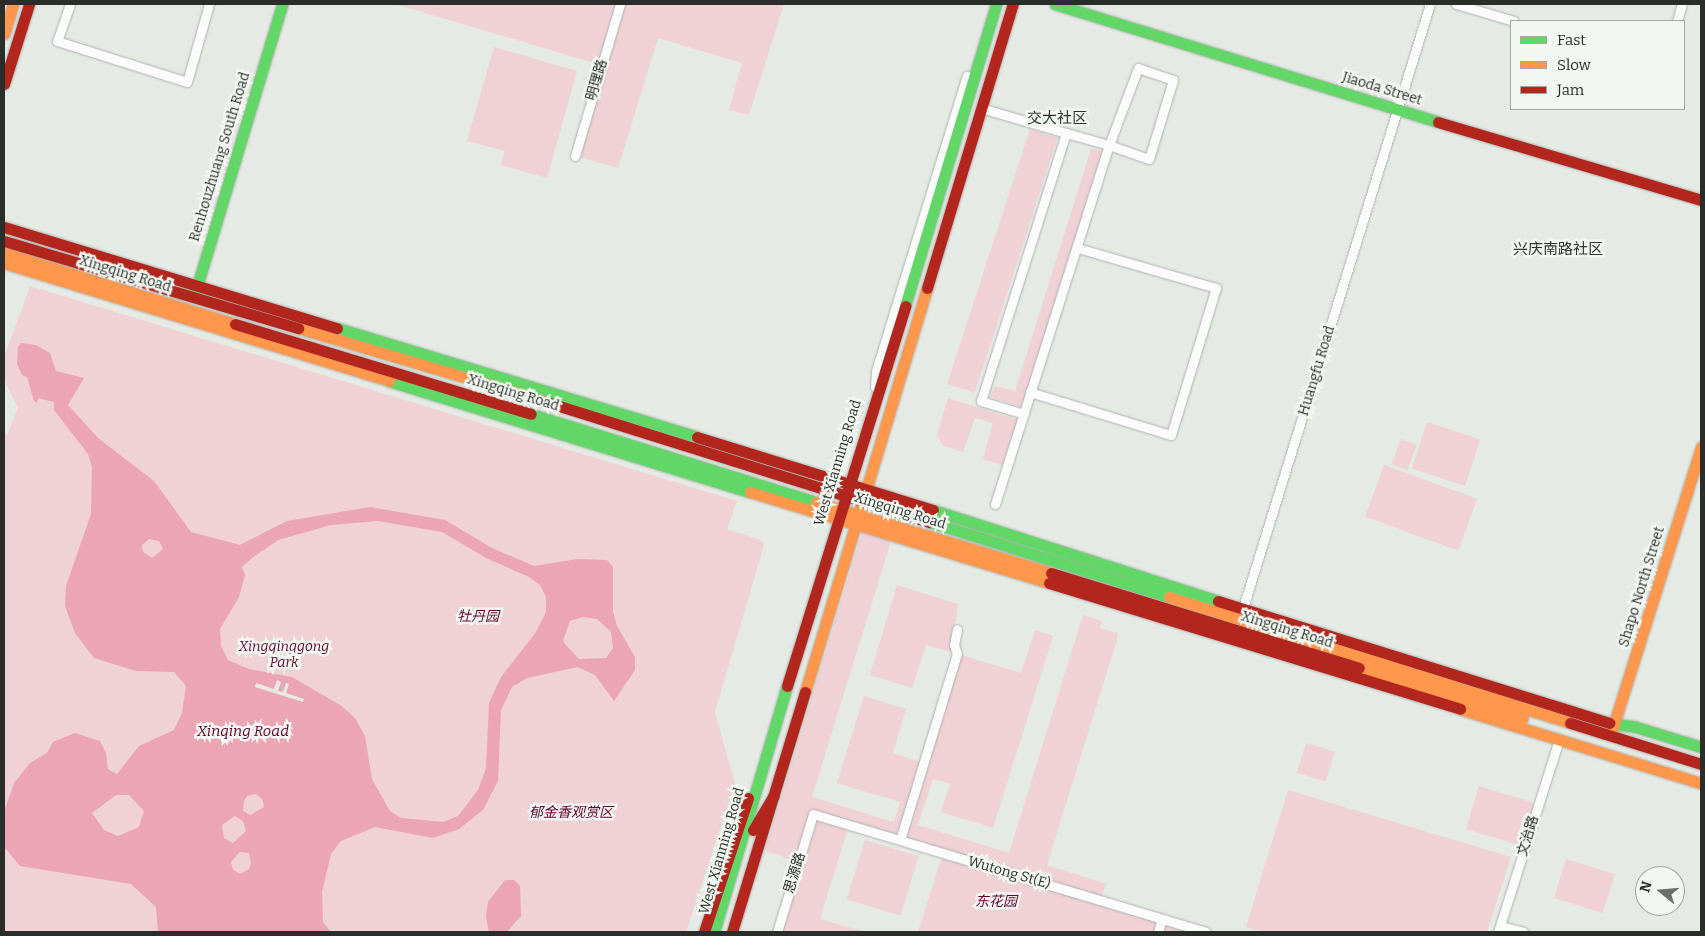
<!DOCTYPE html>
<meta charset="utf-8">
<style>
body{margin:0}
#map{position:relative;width:1705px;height:936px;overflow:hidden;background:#e5eae5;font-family:Bitter,"Noto Sans SC",serif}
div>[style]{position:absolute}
.green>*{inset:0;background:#efd1d6;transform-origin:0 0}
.water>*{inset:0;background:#eba5b5}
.pier>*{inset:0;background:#e5eae5}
.roads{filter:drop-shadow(0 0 1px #afb2af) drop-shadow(0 0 1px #afb2af)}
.street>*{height:9px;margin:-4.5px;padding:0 4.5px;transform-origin:4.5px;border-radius:4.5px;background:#fbfcfb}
.fast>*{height:11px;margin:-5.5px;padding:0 5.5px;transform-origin:5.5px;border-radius:5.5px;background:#63d668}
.slow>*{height:11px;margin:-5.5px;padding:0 5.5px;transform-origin:5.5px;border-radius:5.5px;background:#ff974d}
.jam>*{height:11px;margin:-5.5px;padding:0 5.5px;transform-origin:5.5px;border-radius:5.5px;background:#b3261e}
span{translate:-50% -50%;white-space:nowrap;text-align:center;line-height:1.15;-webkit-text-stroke:5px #f2f8f1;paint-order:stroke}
.street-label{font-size:14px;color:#2b2d2b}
.park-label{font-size:14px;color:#64042c;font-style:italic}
.neighbourhood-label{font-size:15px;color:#2f342f}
.water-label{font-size:15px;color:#5f0029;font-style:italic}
.frame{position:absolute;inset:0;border:5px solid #2b2d2b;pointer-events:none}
.legend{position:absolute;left:1510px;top:20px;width:175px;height:90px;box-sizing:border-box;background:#f2f8f1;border:1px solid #a2a7a2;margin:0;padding:6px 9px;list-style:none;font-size:15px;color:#2b2d2b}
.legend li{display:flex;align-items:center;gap:10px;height:25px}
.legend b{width:25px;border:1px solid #a2a7a2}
.north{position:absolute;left:1635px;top:866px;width:50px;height:50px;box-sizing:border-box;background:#f2f8f1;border:1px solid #a2a7a2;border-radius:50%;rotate:287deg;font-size:14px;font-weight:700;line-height:20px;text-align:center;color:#2b2d2b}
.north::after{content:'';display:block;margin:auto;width:18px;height:22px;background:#6c6f6c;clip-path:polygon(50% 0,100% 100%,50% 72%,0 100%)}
</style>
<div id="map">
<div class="green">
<i style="clip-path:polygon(395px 4px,620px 4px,601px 65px)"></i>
<i style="clip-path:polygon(621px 4px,784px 4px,749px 115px,729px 110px,742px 63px,658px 38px,618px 168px,575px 156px)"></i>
<i style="clip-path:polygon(494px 47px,577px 71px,547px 178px,501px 165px,505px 151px,467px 141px)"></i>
<i style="left:1030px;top:129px;width:29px;height:268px;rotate:18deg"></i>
<i style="clip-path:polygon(1091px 149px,1107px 152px,1026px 408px,990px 397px,995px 386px,1015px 391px)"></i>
<i style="clip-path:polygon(30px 286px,737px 501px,727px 529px,761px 540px,764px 545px,715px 712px,735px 784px,686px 932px,4px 932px,4px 434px,7px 435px,18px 408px,4px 379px,4px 357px)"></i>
<i style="clip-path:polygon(948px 398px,1018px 420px,1002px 465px,983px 459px,993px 423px,975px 418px,963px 452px,943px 446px,937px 436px)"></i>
<i style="left:1427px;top:422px;width:56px;height:49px;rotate:18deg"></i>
<i style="left:1401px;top:439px;width:17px;height:27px;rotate:21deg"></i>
<i style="left:1384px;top:465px;width:99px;height:55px;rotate:20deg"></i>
<i style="clip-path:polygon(862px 532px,891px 541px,812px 797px,894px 822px,900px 802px,837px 783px,864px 696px,906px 709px,893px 753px,923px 763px,957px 654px,1021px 673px,1035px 630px,1053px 636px,993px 828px,941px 812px,950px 784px,933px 779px,918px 825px,1009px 853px,1083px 615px,1102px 621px,1100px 628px,1118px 633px,1116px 643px,1047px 865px,1106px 884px,1100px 900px,1162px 919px,1161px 924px,1190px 932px,918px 932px,943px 853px,849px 825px,820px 919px,866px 932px,777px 932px,798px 862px,765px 851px)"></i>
<i style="clip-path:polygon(897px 585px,958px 604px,951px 652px,926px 645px,912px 688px,870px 675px)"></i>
<i style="left:1306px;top:743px;width:30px;height:31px;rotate:17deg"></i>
<i style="left:1479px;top:786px;width:62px;height:45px;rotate:17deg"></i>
<i style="clip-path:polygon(1288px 790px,1511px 857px,1487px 932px,1265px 932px,1246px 927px)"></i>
<i style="left:865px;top:840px;width:56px;height:62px;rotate:17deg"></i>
<i style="left:1566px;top:859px;width:51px;height:41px;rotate:17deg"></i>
</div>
<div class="water">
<i style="clip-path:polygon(evenodd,21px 343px,36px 345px,50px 353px,56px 371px,84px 378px,68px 405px,98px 438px,154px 481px,191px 532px,240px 545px,287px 521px,370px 507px,445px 520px,492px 548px,534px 566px,578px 559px,607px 560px,613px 567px,613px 612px,617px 626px,635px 657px,635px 670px,614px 701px,595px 675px,578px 667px,527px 678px,512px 687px,501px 710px,498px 781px,483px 810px,459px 829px,433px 838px,375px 827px,341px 841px,331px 854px,322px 892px,323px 922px,331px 932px,158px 932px,156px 907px,131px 884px,20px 866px,4px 847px,5px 809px,14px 783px,30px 763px,47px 753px,53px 742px,75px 733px,100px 741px,106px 753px,108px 769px,117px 774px,139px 746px,174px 730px,182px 713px,186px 686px,174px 672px,136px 671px,94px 658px,75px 633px,65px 606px,66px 586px,91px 514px,92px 467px,88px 454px,54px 410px,54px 402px,38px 398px,37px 403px,34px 401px,27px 377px,22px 375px,17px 364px,18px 347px,21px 343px,378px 521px,442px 532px,486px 558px,529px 577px,540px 585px,546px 597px,546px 612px,536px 632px,501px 677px,489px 703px,486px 768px,478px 790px,458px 816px,443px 822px,401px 818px,390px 811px,372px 779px,365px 736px,355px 718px,340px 705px,292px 677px,249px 669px,228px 660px,221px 646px,220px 629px,239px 597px,245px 575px,242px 567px,252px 558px,278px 540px,331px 525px,378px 521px,21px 343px,149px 539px,159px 541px,163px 549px,152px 558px,143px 552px,142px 545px,149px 539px,21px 343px,583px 617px,597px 619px,611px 632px,613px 648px,606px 658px,579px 659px,565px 644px,563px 640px,570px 621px,583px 617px,21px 343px,256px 794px,263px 800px,264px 807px,250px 815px,243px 811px,244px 801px,247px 796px,256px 794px,21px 343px,116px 795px,129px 795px,144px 811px,139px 827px,118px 836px,104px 830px,92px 813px,116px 795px,21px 343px,235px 816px,243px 821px,246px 831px,233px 843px,224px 838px,222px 825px,235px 816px,21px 343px,240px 852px,249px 853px,251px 863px,249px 869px,240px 874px,233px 870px,231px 862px,240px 852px)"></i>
<i style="clip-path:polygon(505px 880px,514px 880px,520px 886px,521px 916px,507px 932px,489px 932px,486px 917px,488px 902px)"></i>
</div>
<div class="pier">
<i style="clip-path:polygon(277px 680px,281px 682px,278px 691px,283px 692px,286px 683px,289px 684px,286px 693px,304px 699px,303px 702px,255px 687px,256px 683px,274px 689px)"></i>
</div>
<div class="roads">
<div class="street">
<i style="left:70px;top:4px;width:39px;rotate:109deg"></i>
<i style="left:57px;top:41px;width:136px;rotate:17.5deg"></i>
<i style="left:187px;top:82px;width:81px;rotate:-74.2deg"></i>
<i style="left:1456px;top:4px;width:60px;rotate:16.3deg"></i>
<i style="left:1677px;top:21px;width:18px;rotate:-74deg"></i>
<i style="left:981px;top:108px;width:89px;rotate:16.4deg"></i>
<i style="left:575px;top:156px;width:159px;rotate:-73.5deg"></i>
<i style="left:875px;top:387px;width:16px;rotate:-86deg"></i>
<i style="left:876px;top:371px;width:309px;rotate:-72.9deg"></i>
<i style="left:1030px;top:392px;width:147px;rotate:17deg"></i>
<i style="left:1171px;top:435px;width:154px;rotate:-73deg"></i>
<i style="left:1216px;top:288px;width:145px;rotate:-163.9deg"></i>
<i style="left:995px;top:504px;width:377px;rotate:-72.4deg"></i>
<i style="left:1109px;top:145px;width:42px;rotate:19.3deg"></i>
<i style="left:1149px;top:159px;width:83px;rotate:-73.1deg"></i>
<i style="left:1173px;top:80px;width:37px;rotate:-161deg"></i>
<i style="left:1138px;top:68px;width:82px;rotate:110.6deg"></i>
<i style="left:1109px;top:145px;width:45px;rotate:-164.4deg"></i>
<i style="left:1066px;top:133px;width:281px;rotate:107.6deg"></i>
<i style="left:981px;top:401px;width:45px;rotate:16.8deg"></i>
<i style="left:1242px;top:611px;width:635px;rotate:-72.79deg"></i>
<i style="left:900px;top:840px;width:195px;rotate:-73deg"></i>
<i style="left:957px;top:654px;width:9px;rotate:-108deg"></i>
<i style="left:954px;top:645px;width:16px;rotate:-79deg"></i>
<i style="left:1501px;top:926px;width:23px;rotate:15deg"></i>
<i style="left:777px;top:932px;width:123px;rotate:-73deg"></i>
<i style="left:813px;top:814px;width:410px;rotate:16.7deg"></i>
<i style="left:1158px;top:932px;width:14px;rotate:-73deg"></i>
<i style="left:1498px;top:932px;width:201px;rotate:-72.4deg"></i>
</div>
<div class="fast">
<i style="left:1055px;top:4px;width:401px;rotate:17.1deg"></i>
<i style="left:195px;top:293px;width:302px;rotate:-73.2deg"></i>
<i style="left:905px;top:306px;width:315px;rotate:-73.2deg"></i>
<i style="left:337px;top:328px;width:376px;rotate:16.8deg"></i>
<i style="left:389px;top:381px;width:378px;rotate:17.1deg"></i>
<i style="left:531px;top:414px;width:298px;rotate:17.2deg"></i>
<i style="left:933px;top:510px;width:299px;rotate:17.7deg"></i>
<i style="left:930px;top:522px;width:250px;rotate:17.4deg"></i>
<i style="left:1609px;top:723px;width:27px;rotate:8deg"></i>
<i style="left:1636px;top:727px;width:68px;rotate:17.1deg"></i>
<i style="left:714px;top:932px;width:257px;rotate:-73.5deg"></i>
</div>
<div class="slow">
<i style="left:4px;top:34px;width:31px;rotate:-73deg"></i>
<i style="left:4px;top:253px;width:242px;rotate:17.1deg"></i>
<i style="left:4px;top:263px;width:403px;rotate:17deg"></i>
<i style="left:298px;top:328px;width:249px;rotate:16.5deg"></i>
<i style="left:750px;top:492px;width:313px;rotate:16.9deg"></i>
<i style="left:816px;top:502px;width:245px;rotate:16.8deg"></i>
<i style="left:1169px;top:597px;width:420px;rotate:17.4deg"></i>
<i style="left:1359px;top:668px;width:171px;rotate:17deg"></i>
<i style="left:805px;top:692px;width:422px;rotate:-73.2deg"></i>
<i style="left:1460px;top:709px;width:252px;rotate:17.1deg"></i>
<i style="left:1612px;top:730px;width:297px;rotate:-72.5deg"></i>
</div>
<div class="jam">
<i style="left:4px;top:84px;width:84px;rotate:-72.6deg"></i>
<i style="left:1438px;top:122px;width:274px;rotate:16.5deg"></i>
<i style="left:4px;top:227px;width:348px;rotate:16.9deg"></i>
<i style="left:4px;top:241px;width:307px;rotate:16.5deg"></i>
<i style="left:927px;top:288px;width:297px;rotate:-73.2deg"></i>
<i style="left:235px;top:324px;width:309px;rotate:16.9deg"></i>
<i style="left:537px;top:399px;width:412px;rotate:17.4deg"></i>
<i style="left:697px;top:437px;width:247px;rotate:17.2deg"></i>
<i style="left:1051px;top:573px;width:322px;rotate:17.1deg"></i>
<i style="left:1049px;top:583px;width:430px;rotate:17deg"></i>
<i style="left:1218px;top:601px;width:410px;rotate:17.3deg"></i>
<i style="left:787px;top:686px;width:398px;rotate:-72.7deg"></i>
<i style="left:1570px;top:723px;width:137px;rotate:17.4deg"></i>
<i style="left:753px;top:830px;width:41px;rotate:-59deg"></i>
<i style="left:704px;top:932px;width:141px;rotate:-71.8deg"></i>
<i style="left:732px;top:932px;width:251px;rotate:-73.1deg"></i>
</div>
</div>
<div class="street-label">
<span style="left:597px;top:80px;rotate:-74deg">明理路</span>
<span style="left:1382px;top:89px;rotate:17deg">Jiaoda Street</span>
<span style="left:220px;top:157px;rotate:-73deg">Renhouzhuang South Road</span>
<span style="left:125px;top:274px;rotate:17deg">Xingqing Road</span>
<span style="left:1317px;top:371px;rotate:-73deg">Huangfu Road</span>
<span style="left:513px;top:393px;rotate:17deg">Xingqing Road</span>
<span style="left:838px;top:463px;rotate:-73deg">West Xianning Road</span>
<span style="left:900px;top:511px;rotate:17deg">Xingqing Road</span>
<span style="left:1642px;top:587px;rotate:-73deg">Shapo North Street</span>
<span style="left:1287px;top:630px;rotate:17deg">Xingqing Road</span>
<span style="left:1528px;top:836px;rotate:-73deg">文治路</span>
<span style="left:722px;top:851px;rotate:-74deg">West Xianning Road</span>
<span style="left:795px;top:873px;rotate:-73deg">思源路</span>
<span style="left:1009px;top:873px;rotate:16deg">Wutong St(E)</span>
</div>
<div class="park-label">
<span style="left:478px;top:617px">牡丹园</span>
<span style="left:284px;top:655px">Xingqinggong<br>Park</span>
<span style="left:571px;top:813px">郁金香观赏区</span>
<span style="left:996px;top:902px">东花园</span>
</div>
<div class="neighbourhood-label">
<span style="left:1057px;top:119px">交大社区</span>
<span style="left:1558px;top:250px">兴庆南路社区</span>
</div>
<div class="water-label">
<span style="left:243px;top:732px">Xinqing Road</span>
</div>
<div class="frame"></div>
<ul class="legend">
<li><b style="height:6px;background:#63d668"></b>Fast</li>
<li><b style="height:6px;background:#ff974d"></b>Slow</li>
<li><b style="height:6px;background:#b3261e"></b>Jam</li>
</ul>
<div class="north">N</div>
</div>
